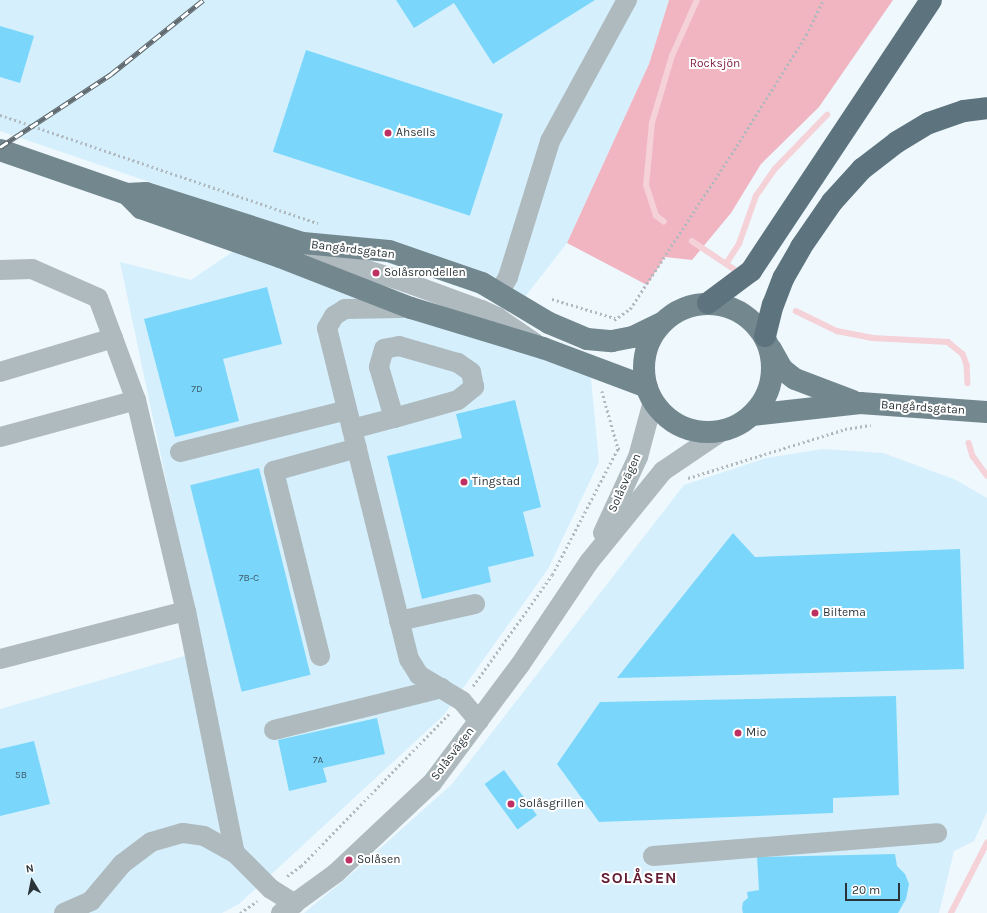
<!DOCTYPE html>
<meta charset="utf-8">
<style>
body{margin:0}
#map{position:relative;width:987px;height:913px;overflow:hidden;background:#eef8fd;font-family:Karla,sans-serif}
div>[style]{position:absolute}
.built>*{inset:0;background:#d5f0fc}
.green>*{inset:0;background:#f1b5c2}
.stream>*{height:5.5px;margin:-2.75px;padding:0 2.75px;transform-origin:2.75px;border-radius:2.75px;background:#f5d1d8}
.building>*{inset:0;background:#7ad7fb;transform-origin:0 0}
.path>*{height:2.5px;margin-top:-1.25px;transform-origin:0;background:repeating-linear-gradient(90deg,#afb9be 0 2px,transparent 0 5px)}
.minor>*{height:20px;margin:-10px;padding:0 10px;transform-origin:10px;border-radius:10px;background:#afbabf}
.major>*{height:22px;margin:-11px;padding:0 11px;transform-origin:11px;border-radius:11px;background:#73878f}
.major>.ring{margin:-11px;padding:0;box-sizing:content-box;background:none;border:22px solid #73878f;border-radius:50%}
.highway>*{height:22px;margin:-11px;padding:0 11px;transform-origin:11px;border-radius:11px;background:#5d747e}
.rail>*{height:4.5px;margin-top:-2.25px;transform-origin:0;background:repeating-linear-gradient(90deg,#fff 0 9px,#5f696e 0 18px);box-sizing:border-box;border-block:1px solid #5f696e}
.dots>*{width:11px;height:11px;translate:-50% -50%;box-sizing:border-box;border:2px solid #fff;border-radius:50%}
span{translate:-50% -50%;white-space:nowrap;text-align:center;line-height:1.15;-webkit-text-stroke:4px #fff;paint-order:stroke}
.number-label{font-size:10px;color:#3e5d69}
.number-label span{-webkit-text-stroke-width:0}
.park-label{font-size:12px;color:#7e1e3f}
.poi-label{font-size:12px;color:#2a3438}
.left{translate:0 -50%;text-align:left}
.street-label{font-size:12px;color:#2a3438}
.district-label{font-size:16px;color:#631e34;font-weight:700;letter-spacing:1px}
.north{position:absolute;left:12px;top:861px;width:40px;height:40px;-webkit-text-stroke:3px #fff;paint-order:stroke;rotate:350deg;font-size:11px;font-weight:700;line-height:16px;text-align:center;color:#2a3438}
.north::after{content:'';display:block;margin:auto;width:14px;height:18px;background:#2a3438;clip-path:polygon(50% 0,100% 100%,50% 72%,0 100%)}
.scale{position:absolute;left:845px;top:883px;width:55px;height:18px;box-sizing:border-box;border:2px solid #2a3438;border-top:0;padding-left:5px;font-size:12px;line-height:14px;white-space:nowrap;color:#2a3438;-webkit-text-stroke:3px #fff;paint-order:stroke}
</style>
<div id="map">
<div class="built">
<i style="clip-path:polygon(0 0,669px 0,649px 64px,567px 243px,517px 307px,0 131px)"></i>
<i style="clip-path:polygon(244px 244px,590px 369px,599px 462px,548px 569px,444px 715px,239px 904px,222px 913px,0 913px,0 709px,202px 651px,120px 262px,191px 280px)"></i>
<i style="clip-path:polygon(823px 449px,883px 453px,956px 480px,987px 498px,987px 812px,974px 841px,954px 851px,939px 913px,304px 913px,356px 870px,452px 784px,684px 485px,766px 458px)"></i>
</div>
<div class="green">
<i style="clip-path:polygon(669px 0,893px 0,819px 107px,761px 164px,731px 213px,692px 260px,665px 257px,647px 285px,567px 243px,649px 64px)"></i>
</div>
<div class="stream">
<i style="left:664px;top:222px;width:10px;rotate:-143deg"></i>
<i style="left:656px;top:216px;width:32px;rotate:-108deg"></i>
<i style="left:646px;top:186px;width:63px;rotate:-84.6deg"></i>
<i style="left:652px;top:123px;width:70px;rotate:-73.4deg"></i>
<i style="left:672px;top:56px;width:61px;rotate:-65.9deg"></i>
<i style="left:692px;top:241px;width:50px;rotate:33.7deg"></i>
<i style="left:726px;top:264px;width:24px;rotate:-57deg"></i>
<i style="left:739px;top:244px;width:51px;rotate:-70.5deg"></i>
<i style="left:756px;top:196px;width:33px;rotate:-55deg"></i>
<i style="left:775px;top:169px;width:75px;rotate:-46.1deg"></i>
<i style="left:796px;top:311px;width:46px;rotate:26deg"></i>
<i style="left:837px;top:331px;width:36px;rotate:11deg"></i>
<i style="left:872px;top:338px;width:76px;rotate:3deg"></i>
<i style="left:948px;top:342px;width:19px;rotate:39deg"></i>
<i style="left:963px;top:354px;width:12px;rotate:70deg"></i>
<i style="left:967px;top:365px;width:18px;rotate:87deg"></i>
<i style="left:969px;top:443px;width:14px;rotate:73deg"></i>
<i style="left:973px;top:456px;width:24px;rotate:54deg"></i>
<i style="left:951px;top:913px;width:79px;rotate:-62.8deg"></i>
</div>
<div class="building">
<i style="clip-path:polygon(396px 0,595px 0,493px 64px,454px 3px,414px 28px)"></i>
<i style="clip-path:polygon(0 26px,34px 36px,20px 83px,0 77px)"></i>
<i style="left:306px;top:50px;width:207px;height:107px;rotate:18deg"></i>
<i style="clip-path:polygon(267px 287px,282px 344px,223px 359px,239px 421px,175px 437px,144px 319px)"></i>
<i style="clip-path:polygon(515px 400px,541px 507px,523px 512px,534px 556px,488px 567px,491px 582px,422px 599px,387px 456px,462px 438px,456px 414px)"></i>
<i style="left:259px;top:468px;width:213px;height:71px;rotate:76deg"></i>
<i style="clip-path:polygon(733px 533px,755px 557px,960px 549px,964px 669px,617px 678px)"></i>
<i style="clip-path:polygon(896px 696px,899px 795px,833px 798px,833px 813px,599px 822px,557px 764px,600px 702px)"></i>
<i style="clip-path:polygon(377px 718px,385px 754px,323px 768px,327px 782px,289px 791px,278px 740px)"></i>
<i style="clip-path:polygon(34px 741px,50px 804px,0 816px,0 749px)"></i>
<i style="left:504px;top:770px;width:56px;height:24px;rotate:54deg"></i>
<i style="clip-path:polygon(895px 854px,897px 866px,905px 874px,909px 884px,906px 899px,898px 913px,743px 913px,742px 909px,743px 902px,748px 898px,747px 892px,759px 890px,757px 857px)"></i>
</div>
<div class="path">
<i style="left:0;top:115px;width:336px;rotate:18.8deg"></i>
<i style="left:552px;top:299px;width:66px;rotate:16.8deg"></i>
<i style="left:614px;top:320px;width:19px;rotate:-35deg"></i>
<i style="left:630px;top:309px;width:190px;rotate:-56.8deg"></i>
<i style="left:734px;top:150px;width:136px;rotate:-57.9deg"></i>
<i style="left:806px;top:35px;width:39px;rotate:-64deg"></i>
<i style="left:602px;top:391px;width:59px;rotate:74.3deg"></i>
<i style="left:618px;top:448px;width:4px;rotate:27deg"></i>
<i style="left:688px;top:478px;width:164px;rotate:-17.3deg"></i>
<i style="left:845px;top:429px;width:26px;rotate:-9deg"></i>
<i style="left:473px;top:686px;width:136px;rotate:-54.6deg"></i>
<i style="left:552px;top:575px;width:143px;rotate:-62.5deg"></i>
<i style="left:287px;top:876px;width:17px;rotate:-36deg"></i>
<i style="left:301px;top:866px;width:212px;rotate:-45.8deg"></i>
<i style="left:240px;top:913px;width:21px;rotate:-35deg"></i>
</div>
<div class="minor">
<i style="left:296px;top:248px;width:114px;rotate:17.3deg"></i>
<i style="left:405px;top:282px;width:82px;rotate:20deg"></i>
<i style="left:482px;top:310px;width:17px;rotate:25deg"></i>
<i style="left:497px;top:317px;width:46px;rotate:34.4deg"></i>
<i style="left:0;top:270px;width:32px;rotate:-2deg"></i>
<i style="left:32px;top:269px;width:72px;rotate:23.7deg"></i>
<i style="left:98px;top:298px;width:109px;rotate:69.6deg"></i>
<i style="left:136px;top:400px;width:217px;rotate:76.7deg"></i>
<i style="left:186px;top:611px;width:247px;rotate:78.6deg"></i>
<i style="left:235px;top:853px;width:51px;rotate:45deg"></i>
<i style="left:271px;top:889px;width:28px;rotate:32deg"></i>
<i style="left:500px;top:291px;width:16px;rotate:-60deg"></i>
<i style="left:508px;top:277px;width:142px;rotate:-72.8deg"></i>
<i style="left:550px;top:141px;width:161px;rotate:-61.4deg"></i>
<i style="left:403px;top:308px;width:58px;rotate:179deg"></i>
<i style="left:345px;top:309px;width:13px;rotate:148deg"></i>
<i style="left:334px;top:316px;width:14px;rotate:120deg"></i>
<i style="left:327px;top:328px;width:341px;rotate:76.1deg"></i>
<i style="left:409px;top:659px;width:19px;rotate:58deg"></i>
<i style="left:419px;top:675px;width:50px;rotate:31.2deg"></i>
<i style="left:462px;top:701px;width:26px;rotate:50deg"></i>
<i style="left:0;top:372px;width:118px;rotate:-16.7deg"></i>
<i style="left:352px;top:429px;width:43px;rotate:-14.7deg"></i>
<i style="left:394px;top:418px;width:66px;rotate:-15.7deg"></i>
<i style="left:458px;top:400px;width:21px;rotate:-39deg"></i>
<i style="left:474px;top:387px;width:15px;rotate:-101deg"></i>
<i style="left:471px;top:372px;width:16px;rotate:-145deg"></i>
<i style="left:458px;top:363px;width:61px;rotate:-163.9deg"></i>
<i style="left:399px;top:346px;width:15px;rotate:169deg"></i>
<i style="left:384px;top:349px;width:19px;rotate:106deg"></i>
<i style="left:379px;top:367px;width:53px;rotate:73.6deg"></i>
<i style="left:0;top:437px;width:141px;rotate:-15.2deg"></i>
<i style="left:180px;top:452px;width:172px;rotate:-14.1deg"></i>
<i style="left:603px;top:533px;width:84px;rotate:-65.3deg"></i>
<i style="left:638px;top:457px;width:58px;rotate:-75deg"></i>
<i style="left:399px;top:621px;width:78px;rotate:-12.6deg"></i>
<i style="left:320px;top:656px;width:191px;rotate:-104deg"></i>
<i style="left:274px;top:471px;width:86px;rotate:-15.5deg"></i>
<i style="left:0;top:659px;width:192px;rotate:-14.5deg"></i>
<i style="left:274px;top:730px;width:173px;rotate:-14deg"></i>
<i style="left:653px;top:856px;width:285px;rotate:-4.6deg"></i>
<i style="left:64px;top:913px;width:30px;rotate:-24deg"></i>
<i style="left:91px;top:901px;width:48px;rotate:-50deg"></i>
<i style="left:122px;top:864px;width:36px;rotate:-37deg"></i>
<i style="left:151px;top:842px;width:33px;rotate:-16deg"></i>
<i style="left:183px;top:833px;width:21px;rotate:8deg"></i>
<i style="left:204px;top:836px;width:35px;rotate:29deg"></i>
<i style="left:281px;top:913px;width:68px;rotate:-36deg"></i>
<i style="left:336px;top:873px;width:132px;rotate:-43.2deg"></i>
<i style="left:432px;top:783px;width:147px;rotate:-53.3deg"></i>
<i style="left:520px;top:665px;width:124px;rotate:-56.2deg"></i>
<i style="left:589px;top:562px;width:117px;rotate:-50.9deg"></i>
<i style="left:663px;top:471px;width:71px;rotate:-34.1deg"></i>
</div>
<div class="major">
<i style="left:0;top:150px;width:134px;rotate:19.1deg"></i>
<i style="left:127px;top:194px;width:20px;rotate:45deg"></i>
<i style="left:141px;top:208px;width:147px;rotate:19.4deg"></i>
<i style="left:280px;top:257px;width:141px;rotate:21.3deg"></i>
<i style="left:411px;top:308px;width:138px;rotate:16.9deg"></i>
<i style="left:543px;top:348px;width:111px;rotate:20.6deg"></i>
<i style="left:127px;top:194px;width:19px;rotate:-3deg"></i>
<i style="left:146px;top:193px;width:165px;rotate:17.7deg"></i>
<i style="left:303px;top:243px;width:86px;rotate:5.3deg"></i>
<i style="left:389px;top:251px;width:98px;rotate:19deg"></i>
<i style="left:482px;top:283px;width:78px;rotate:30.8deg"></i>
<i style="left:549px;top:323px;width:41px;rotate:22.8deg"></i>
<i style="left:587px;top:339px;width:25px;rotate:5deg"></i>
<i style="left:612px;top:341px;width:21px;rotate:-11deg"></i>
<i style="left:633px;top:337px;width:32px;rotate:-26deg"></i>
<i class="ring" style="left:644px;top:304px;width:106px;height:106px"></i>
<i style="left:771px;top:349px;width:23px;rotate:61deg"></i>
<i style="left:782px;top:369px;width:16px;rotate:38deg"></i>
<i style="left:795px;top:379px;width:62px;rotate:20.8deg"></i>
<i style="left:752px;top:415px;width:109px;rotate:-6.3deg"></i>
<i style="left:860px;top:403px;width:127px;rotate:4.1deg"></i>
</div>
<div class="highway">
<i style="left:708px;top:303px;width:54px;rotate:-36.7deg"></i>
<i style="left:751px;top:271px;width:325px;rotate:-56.4deg"></i>
<i style="left:765px;top:336px;width:32px;rotate:-76deg"></i>
<i style="left:773px;top:305px;width:30px;rotate:-69deg"></i>
<i style="left:784px;top:277px;width:34px;rotate:-60deg"></i>
<i style="left:801px;top:247px;width:55px;rotate:-55.4deg"></i>
<i style="left:832px;top:202px;width:45px;rotate:-47.7deg"></i>
<i style="left:862px;top:169px;width:44px;rotate:-37.6deg"></i>
<i style="left:897px;top:142px;width:37px;rotate:-31deg"></i>
<i style="left:929px;top:123px;width:37px;rotate:-19deg"></i>
<i style="left:964px;top:111px;width:23px;rotate:-7deg"></i>
</div>
<div class="rail">
<i style="left:0;top:147px;width:133px;rotate:-33.3deg"></i>
<i style="left:111px;top:74px;width:118px;rotate:-38.8deg"></i>
</div>
<div class="dots">
<i style="left:388px;top:133px;background:#bd3061"></i>
<i style="left:376px;top:273px;background:#bd3061"></i>
<i style="left:464px;top:482px;background:#bd3061"></i>
<i style="left:815px;top:613px;background:#bd3061"></i>
<i style="left:738px;top:733px;background:#bd3061"></i>
<i style="left:511px;top:804px;background:#bd3061"></i>
<i style="left:349px;top:860px;background:#bd3061"></i>
</div>
<div class="number-label">
<span style="left:197px;top:390px">7D</span>
<span style="left:249px;top:579px">7B-C</span>
<span style="left:318px;top:761px">7A</span>
<span style="left:21px;top:776px">5B</span>
</div>
<div class="park-label">
<span style="left:715px;top:64px">Rocksjön</span>
</div>
<div class="poi-label">
<span class="left" style="left:396px;top:133px">Ahsells</span>
<span class="left" style="left:384px;top:273px">Solåsrondellen</span>
<span class="left" style="left:472px;top:482px">Tingstad</span>
<span class="left" style="left:823px;top:613px">Biltema</span>
<span class="left" style="left:746px;top:733px">Mio</span>
<span class="left" style="left:519px;top:804px">Solåsgrillen</span>
<span class="left" style="left:357px;top:860px">Solåsen</span>
</div>
<div class="street-label">
<span style="left:353px;top:250px;rotate:7deg">Bangårdsgatan</span>
<span style="left:923px;top:408px;rotate:4deg">Bangårdsgatan</span>
<span style="left:625px;top:483px;rotate:-66deg">Solåsvägen</span>
<span style="left:453px;top:754px;rotate:-53deg">Solåsvägen</span>
</div>
<div class="district-label">
<span style="left:639px;top:878px">SOLÅSEN</span>
</div>
<div class="north">N</div>
<div class="scale">20 m</div>
</div>
